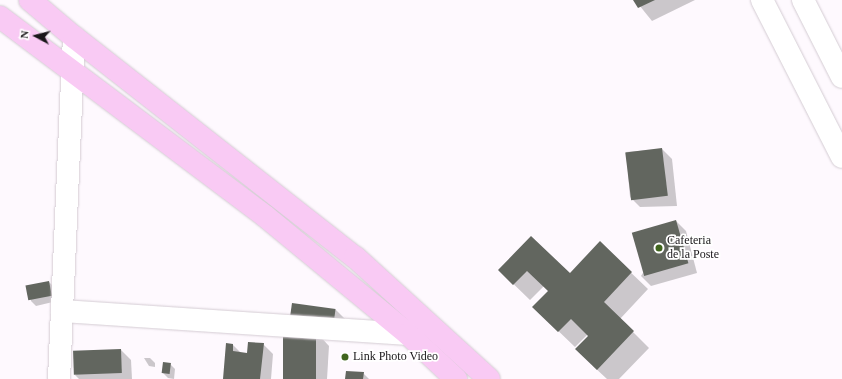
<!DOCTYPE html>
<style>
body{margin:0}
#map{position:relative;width:842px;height:379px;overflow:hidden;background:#fef9fe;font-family:"Times New Roman",serif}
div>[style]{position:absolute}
.shadow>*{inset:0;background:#0003}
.building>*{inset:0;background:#62665f;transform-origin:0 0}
.roads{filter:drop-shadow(0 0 1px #d4ccd3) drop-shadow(0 0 1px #d4ccd3)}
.minor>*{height:22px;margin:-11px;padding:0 11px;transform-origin:11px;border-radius:11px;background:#fff}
.major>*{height:22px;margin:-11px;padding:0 11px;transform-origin:11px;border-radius:11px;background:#f9caf4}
.dots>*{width:11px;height:11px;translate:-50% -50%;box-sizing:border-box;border:2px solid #fff;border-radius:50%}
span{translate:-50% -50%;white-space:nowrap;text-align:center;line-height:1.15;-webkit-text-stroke:3.5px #fff;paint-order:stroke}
.poi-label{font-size:12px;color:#191619}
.left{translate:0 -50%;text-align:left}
.north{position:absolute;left:16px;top:16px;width:40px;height:40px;-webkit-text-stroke:3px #fff;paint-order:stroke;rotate:277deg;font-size:11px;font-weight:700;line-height:16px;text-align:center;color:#191619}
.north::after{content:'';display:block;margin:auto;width:14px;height:18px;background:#191619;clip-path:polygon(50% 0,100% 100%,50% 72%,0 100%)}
</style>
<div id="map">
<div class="shadow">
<i style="clip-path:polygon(635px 0,695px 0,652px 21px)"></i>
<i style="clip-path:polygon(662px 149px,672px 159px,677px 206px,640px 207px,630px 197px,626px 152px)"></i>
<i style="clip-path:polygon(676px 221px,686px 231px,697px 273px,651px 286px,641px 276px)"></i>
<i style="clip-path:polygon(531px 237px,570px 275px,600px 243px,648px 289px,620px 319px,649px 348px,619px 379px,607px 379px,593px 366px,588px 334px,575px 347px,550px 323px,549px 291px,544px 286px,530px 300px,499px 270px)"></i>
<i style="clip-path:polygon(49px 282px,54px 287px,57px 301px,36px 306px,31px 301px,28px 287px)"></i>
<i style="clip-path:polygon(336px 310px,346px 320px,301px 328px)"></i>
<i style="clip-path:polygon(316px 332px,329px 346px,327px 379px,283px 379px)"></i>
<i style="clip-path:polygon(263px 344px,273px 354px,271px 379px,224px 379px,233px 345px,241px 353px,248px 354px)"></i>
<i style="clip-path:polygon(121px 350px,131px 360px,132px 379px,79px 379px,75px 375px)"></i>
<i style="clip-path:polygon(144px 358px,150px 358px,155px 363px,155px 367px,149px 366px)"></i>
<i style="clip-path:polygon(170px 364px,175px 369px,174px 379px,168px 378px,163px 373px)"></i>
<i style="clip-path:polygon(363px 373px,369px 379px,346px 379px)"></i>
</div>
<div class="building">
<i style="clip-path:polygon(633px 0,655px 0,638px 8px)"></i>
<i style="left:662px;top:148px;width:48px;height:37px;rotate:83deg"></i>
<i style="left:676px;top:220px;width:45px;height:46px;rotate:74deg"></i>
<i style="clip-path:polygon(531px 236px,570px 273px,600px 241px,632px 272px,604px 302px,634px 331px,597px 370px,575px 349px,588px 336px,571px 319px,558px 332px,532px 307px,548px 291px,527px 271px,513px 285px,498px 270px)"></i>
<i style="left:49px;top:281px;width:15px;height:24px;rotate:79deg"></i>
<i style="left:292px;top:303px;width:44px;height:15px;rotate:8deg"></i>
<i style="left:283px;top:331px;width:33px;height:48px"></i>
<i style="clip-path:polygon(248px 342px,264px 343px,260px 379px,223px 379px,226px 343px,233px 344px,233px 351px,247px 353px)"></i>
<i style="left:121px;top:349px;width:24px;height:48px;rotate:88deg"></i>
<i style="left:163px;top:362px;width:8px;height:11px;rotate:7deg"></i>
<i style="clip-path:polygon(346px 371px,364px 372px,363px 379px,345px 379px)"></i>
</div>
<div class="roads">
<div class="minor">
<i style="left:762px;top:0;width:176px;rotate:63deg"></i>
<i style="left:803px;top:0;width:86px;rotate:63.1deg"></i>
<i style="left:62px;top:311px;width:347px;rotate:3.8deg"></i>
<i style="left:59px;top:379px;width:342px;rotate:-87.5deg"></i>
</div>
<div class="major">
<i style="left:30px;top:0;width:57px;rotate:40.1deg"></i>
<i style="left:74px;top:37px;width:357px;rotate:38.1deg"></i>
<i style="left:355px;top:257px;width:181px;rotate:42.3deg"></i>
<i style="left:0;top:17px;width:331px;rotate:36.9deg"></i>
<i style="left:265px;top:216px;width:185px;rotate:39.5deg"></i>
<i style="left:408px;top:334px;width:66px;rotate:43.2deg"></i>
</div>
</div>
<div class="dots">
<i style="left:659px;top:248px;background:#40651e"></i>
<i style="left:345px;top:357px;background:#40651e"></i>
</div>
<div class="poi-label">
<span class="left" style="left:667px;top:248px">Cafeteria<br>de la Poste</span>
<span class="left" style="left:353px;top:357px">Link Photo Video</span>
</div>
<div class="north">N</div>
</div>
